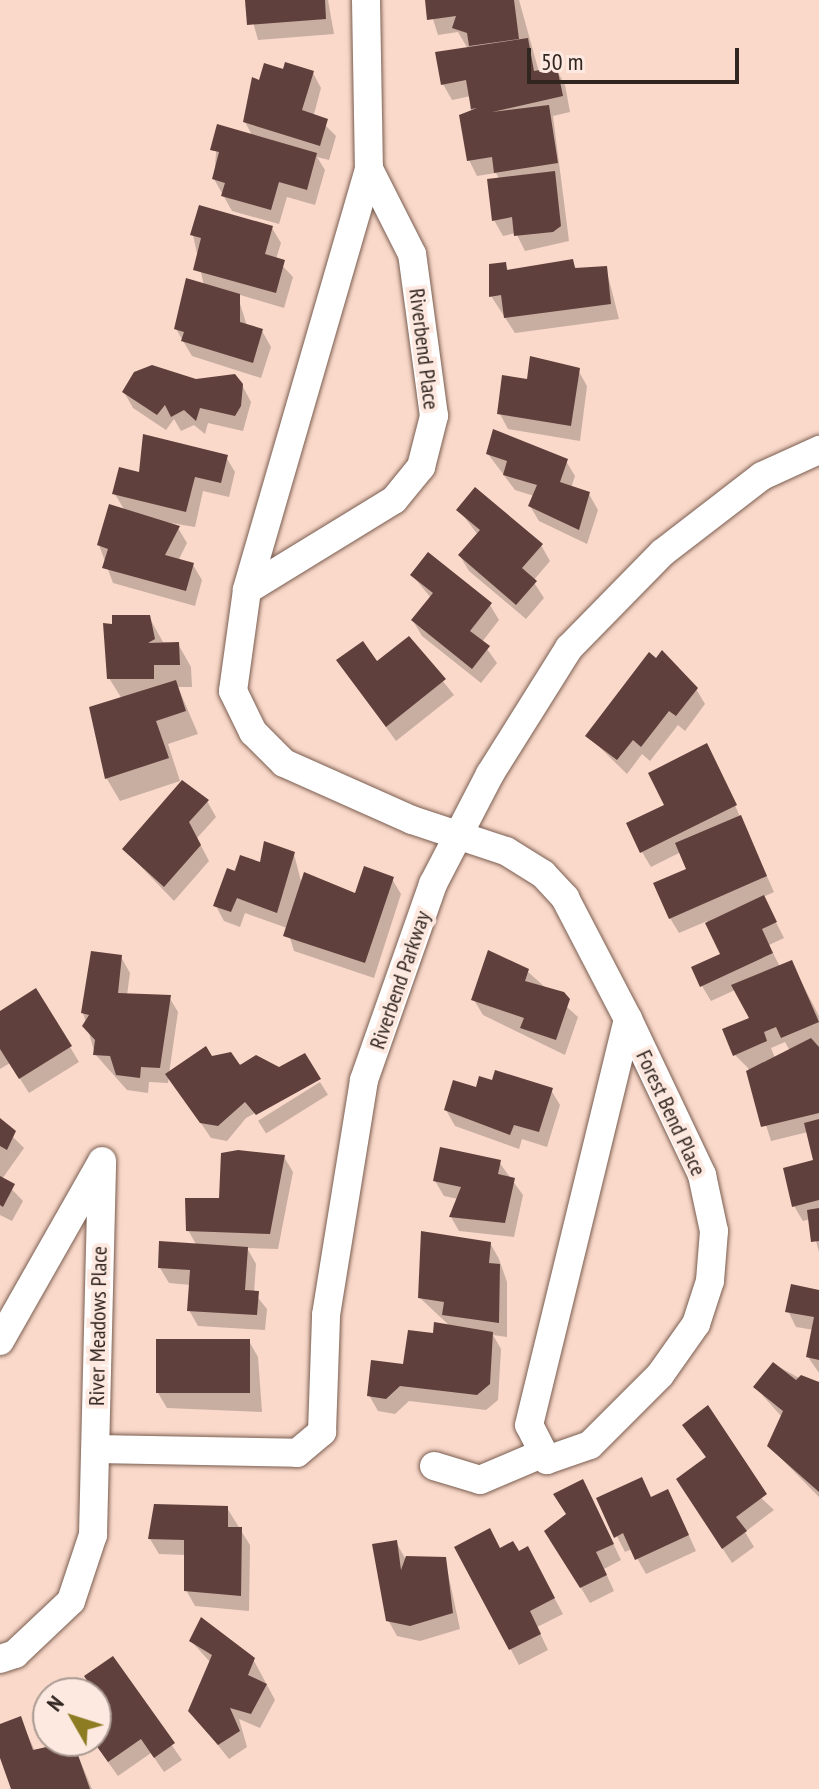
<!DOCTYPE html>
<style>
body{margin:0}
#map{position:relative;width:819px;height:1789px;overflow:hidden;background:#fad9ca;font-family:"PT Sans Narrow",sans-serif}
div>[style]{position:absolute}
.shadow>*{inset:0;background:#0003;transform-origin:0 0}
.building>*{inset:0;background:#60403c;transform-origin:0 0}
.roads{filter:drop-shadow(0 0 2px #7a5e51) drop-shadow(0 0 2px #7a5e51)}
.minor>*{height:28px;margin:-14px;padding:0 14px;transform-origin:14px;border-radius:14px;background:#fff}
span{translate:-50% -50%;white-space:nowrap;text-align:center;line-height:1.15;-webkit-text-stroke:8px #fde9e0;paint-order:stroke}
.street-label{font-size:22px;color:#312520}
.north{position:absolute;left:32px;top:1677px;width:80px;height:80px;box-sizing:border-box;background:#fde9e0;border:2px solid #ab9b93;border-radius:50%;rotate:309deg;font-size:22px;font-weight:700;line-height:32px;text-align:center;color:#312520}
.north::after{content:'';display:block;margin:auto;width:28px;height:36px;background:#8e7c22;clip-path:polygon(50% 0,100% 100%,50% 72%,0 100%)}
.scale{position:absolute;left:527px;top:48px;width:212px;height:36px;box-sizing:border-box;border:4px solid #312520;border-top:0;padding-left:10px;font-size:24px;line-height:28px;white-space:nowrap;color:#312520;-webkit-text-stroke:6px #fde9e0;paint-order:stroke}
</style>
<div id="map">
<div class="shadow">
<i style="clip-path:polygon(247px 0,328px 0,334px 34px,258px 40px)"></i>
<i style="clip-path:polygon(427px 0,519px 0,539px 72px,556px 69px,565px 85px,570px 112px,553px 116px,569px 241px,525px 251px,516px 233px,503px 236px,494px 220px,500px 180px,496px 173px,477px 176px,469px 160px,471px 96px,452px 100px,443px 84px,468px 49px,458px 32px,438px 35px)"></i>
<i style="clip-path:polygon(265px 66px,313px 73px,321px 88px,314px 114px,336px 136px,329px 160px,317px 157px,325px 170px,315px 205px,287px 197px,279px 224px,232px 211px,214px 179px,218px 127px,253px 137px,245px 122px)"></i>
<i style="clip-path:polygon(272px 228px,281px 243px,276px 259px,293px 277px,284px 308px,237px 294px,247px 326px,262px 331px,271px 347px,261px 378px,192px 356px,176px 329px,204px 286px,193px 235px)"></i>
<i style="clip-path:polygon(572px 261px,577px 270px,606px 268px,619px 319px,515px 333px,491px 296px,505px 264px,509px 272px)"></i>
<i style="clip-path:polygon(578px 370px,587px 386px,580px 441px,508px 429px,500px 414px,528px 381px)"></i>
<i style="clip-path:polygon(196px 381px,242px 385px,251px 402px,243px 431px,208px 423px,205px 434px,194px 425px,181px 431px,174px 419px,166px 430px,133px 408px,124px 392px)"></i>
<i style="clip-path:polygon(488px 454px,566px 461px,575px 476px,571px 488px,589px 494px,598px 510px,587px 544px,539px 521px,530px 506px,534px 496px,515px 490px)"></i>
<i style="clip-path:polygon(226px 457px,235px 472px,229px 497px,203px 491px,195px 527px,153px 520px,178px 528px,187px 543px,178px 561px,193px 565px,202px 580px,195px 606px,113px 583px,99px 545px,125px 511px,115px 494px,141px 474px)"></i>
<i style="clip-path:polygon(459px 510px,541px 545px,550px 561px,533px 581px,544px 598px,526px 619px,469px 571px,460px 556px,478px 535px)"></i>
<i style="clip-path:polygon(412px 575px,490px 605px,499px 620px,482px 642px,497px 663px,481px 683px,422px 636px,413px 621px,431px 598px)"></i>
<i style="clip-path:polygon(149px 617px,163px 642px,178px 644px,191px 667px,192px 687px,178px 687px,198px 734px,168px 744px,180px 781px,120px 801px,107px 779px,91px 708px,122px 699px,109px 678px)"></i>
<i style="clip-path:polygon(409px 639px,454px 695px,396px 741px,338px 661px,377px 664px)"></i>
<i style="clip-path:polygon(696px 689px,705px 704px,685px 731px,678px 725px,650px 761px,642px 754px,627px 774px,588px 736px)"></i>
<i style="clip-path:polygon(evenodd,715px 761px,774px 892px,763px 897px,784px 938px,769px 945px,780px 967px,791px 962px,819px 1016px,819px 1252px,810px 1219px,803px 1221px,794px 1206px,815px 1161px,808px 1132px,771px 1141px,748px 1068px,735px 1055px,751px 1019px,735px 990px,711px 1001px,702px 986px,722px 955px,707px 921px,679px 933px,670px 918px,689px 870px,681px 852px,651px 867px,642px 852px,666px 806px,715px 761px,785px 1042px,790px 1051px,775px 1058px,771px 1048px,785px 1042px)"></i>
<i style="clip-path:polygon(207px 801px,216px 817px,197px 838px,209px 861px,174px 901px,124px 849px)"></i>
<i style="clip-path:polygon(294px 854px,302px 885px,356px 895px,392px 879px,401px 894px,374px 978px,294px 951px,287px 928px,245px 913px,240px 927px,224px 921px,216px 906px,241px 857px,262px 865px)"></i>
<i style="clip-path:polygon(121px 957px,130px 973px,127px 995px,169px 997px,178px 1012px,169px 1074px,211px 1059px,318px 1078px,246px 1118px,227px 1141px,211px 1138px,169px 1076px,168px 1083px,149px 1082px,148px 1093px,127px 1090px,95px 1054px,83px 1013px)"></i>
<i style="clip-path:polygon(527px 971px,578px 1017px,565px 1055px,483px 1015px,474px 1000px)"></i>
<i style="clip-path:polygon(0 1012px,70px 1047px,79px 1062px,29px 1093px,10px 1063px,0 1069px)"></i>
<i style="left:320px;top:1082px;width:15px;height:73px;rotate:58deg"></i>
<i style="clip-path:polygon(478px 1089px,551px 1090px,560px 1105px,547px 1147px,522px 1139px,519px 1149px,455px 1126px,446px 1110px)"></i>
<i style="clip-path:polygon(0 1124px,24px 1148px,2px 1179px,23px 1201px,12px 1221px,0 1215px)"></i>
<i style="clip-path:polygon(284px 1157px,293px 1172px,278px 1249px,247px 1248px,256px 1264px,254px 1293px,267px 1309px,265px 1330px,198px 1326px,189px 1310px,191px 1285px,169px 1283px,160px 1268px,197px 1246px,188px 1230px,221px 1200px)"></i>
<i style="clip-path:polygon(499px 1162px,523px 1195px,514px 1237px,459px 1231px,451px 1217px,458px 1199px,444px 1196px,435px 1181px)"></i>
<i style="clip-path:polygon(423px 1233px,490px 1243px,499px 1259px,507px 1282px,507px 1337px,493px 1335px,501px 1349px,498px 1400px,486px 1410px,409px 1401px,395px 1414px,378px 1411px,369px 1395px,451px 1327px,420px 1298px)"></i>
<i style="clip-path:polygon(819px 1292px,819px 1373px,808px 1357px,814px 1330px,796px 1327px,788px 1311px)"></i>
<i style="clip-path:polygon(249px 1341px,258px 1357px,262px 1412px,167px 1408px,158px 1393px)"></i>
<i style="clip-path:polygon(774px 1364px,819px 1389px,819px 1497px,769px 1446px,782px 1417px,755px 1387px)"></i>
<i style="clip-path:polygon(684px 1425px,774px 1510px,745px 1532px,754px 1547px,732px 1563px,688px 1495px,707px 1459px)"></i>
<i style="clip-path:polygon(591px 1497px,621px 1560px,604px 1569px,614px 1591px,590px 1603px,556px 1546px)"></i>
<i style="clip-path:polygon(598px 1499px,676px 1507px,696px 1551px,646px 1574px,632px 1549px,625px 1552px)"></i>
<i style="clip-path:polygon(156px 1506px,227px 1508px,250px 1545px,249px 1611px,195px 1606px,186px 1590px,186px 1555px,159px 1554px,150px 1539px)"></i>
<i style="clip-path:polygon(396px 1542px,405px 1558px,445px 1559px,460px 1629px,420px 1641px,397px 1636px,388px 1620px)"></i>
<i style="clip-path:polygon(457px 1548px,500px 1550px,536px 1564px,563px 1614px,537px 1627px,548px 1650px,519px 1665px)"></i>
<i style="clip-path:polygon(191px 1641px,253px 1659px,275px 1700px,260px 1728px,239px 1719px,247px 1747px,229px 1759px,190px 1710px,211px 1663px)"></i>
<i style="clip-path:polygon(112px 1659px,182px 1760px,164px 1772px,151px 1753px,118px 1776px,93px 1741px)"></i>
<i style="clip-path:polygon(20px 1719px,35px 1751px,72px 1741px,92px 1789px,13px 1789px,0 1726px)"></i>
</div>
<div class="building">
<i style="clip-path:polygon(245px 0,325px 0,326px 19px,247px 25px)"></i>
<i style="clip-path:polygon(425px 0,514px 0,519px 39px,469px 46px,467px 33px,452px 28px,456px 16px,427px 20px)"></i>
<i style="clip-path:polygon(528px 38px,534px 71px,557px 67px,563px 96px,492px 112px,549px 105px,558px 163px,494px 173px,492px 157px,467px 161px,459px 115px,477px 108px,471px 109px,466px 80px,441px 85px,435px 52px)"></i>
<i style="clip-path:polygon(285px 62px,314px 71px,302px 110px,328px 119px,320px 146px,243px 122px,252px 77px,259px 80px,264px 63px,283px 69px)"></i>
<i style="clip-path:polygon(217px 124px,317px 153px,307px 190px,279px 182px,271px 210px,221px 196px,225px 183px,212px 179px,219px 152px,210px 150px)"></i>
<i style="clip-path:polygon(555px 171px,561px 226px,553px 232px,514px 236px,512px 217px,492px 221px,487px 179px)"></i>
<i style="clip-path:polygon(199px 205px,273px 226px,265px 254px,285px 260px,276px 293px,193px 270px,201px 238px,190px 235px)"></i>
<i style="clip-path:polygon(573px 259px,575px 268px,607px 266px,611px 304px,504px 318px,501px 295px,489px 297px,489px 264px,506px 262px,507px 270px)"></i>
<i style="clip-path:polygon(186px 278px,240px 294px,240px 322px,263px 329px,253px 363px,181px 341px,184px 332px,174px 329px)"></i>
<i style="clip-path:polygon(530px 356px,580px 368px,571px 426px,497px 414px,502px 375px,527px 379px)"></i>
<i style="clip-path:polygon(152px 365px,196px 379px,235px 374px,243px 384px,241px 406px,235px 416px,200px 408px,196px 421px,184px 410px,171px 417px,165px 405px,157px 415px,122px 392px,134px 372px)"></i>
<i style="clip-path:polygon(493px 429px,568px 459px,560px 482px,590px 492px,579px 530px,528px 506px,537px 485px,503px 475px,507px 461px,486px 454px)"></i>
<i style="clip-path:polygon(143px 434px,228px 455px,221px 483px,195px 477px,186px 512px,112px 494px,119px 467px,139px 472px)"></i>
<i style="clip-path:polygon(475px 487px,543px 544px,522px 568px,537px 581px,516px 605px,458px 555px,480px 530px,456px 510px)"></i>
<i style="clip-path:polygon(109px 504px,180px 526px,165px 555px,194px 563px,186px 591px,102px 568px,108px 549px,97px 545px)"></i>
<i style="clip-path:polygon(428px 552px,492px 603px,470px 631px,490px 646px,472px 669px,411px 620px,433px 593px,410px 575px)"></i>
<i style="clip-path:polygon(112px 615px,150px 615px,155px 639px,148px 643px,179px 642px,180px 665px,154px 665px,154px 679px,107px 679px,103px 623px,112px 624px)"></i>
<i style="clip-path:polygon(409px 636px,446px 679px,386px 727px,336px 660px,363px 641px,377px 661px)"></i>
<i style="clip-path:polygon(662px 650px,698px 688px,676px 716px,669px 711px,641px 747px,633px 740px,617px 760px,585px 736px,649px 652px,656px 658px)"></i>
<i style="clip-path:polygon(176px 680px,186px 711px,156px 721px,169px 758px,105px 779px,89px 707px)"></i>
<i style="clip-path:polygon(707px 743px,737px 805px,640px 853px,626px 823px,664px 805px,648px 773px)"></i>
<i style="clip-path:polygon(182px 780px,209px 800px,189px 822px,201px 845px,164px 887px,122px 849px)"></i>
<i style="clip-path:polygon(741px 815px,767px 876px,669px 919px,653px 883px,686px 869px,675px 843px)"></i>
<i style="clip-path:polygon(264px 841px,295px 852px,277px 913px,237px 898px,231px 912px,213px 906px,227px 868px,235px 871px,240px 855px,260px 862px)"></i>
<i style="clip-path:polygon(364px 866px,394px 877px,365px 963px,283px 936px,304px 872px,355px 893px)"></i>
<i style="clip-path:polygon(764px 895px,777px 922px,762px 929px,773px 953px,700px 987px,691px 967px,720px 954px,705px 923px)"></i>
<i style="clip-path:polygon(488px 950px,529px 969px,525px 981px,564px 992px,570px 999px,556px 1040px,520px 1028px,524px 1018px,471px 1000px)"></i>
<i style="clip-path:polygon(91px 951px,122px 955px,118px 993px,171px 995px,160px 1068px,141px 1067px,140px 1078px,116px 1075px,110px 1056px,93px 1055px,95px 1040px,82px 1026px,89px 1015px,81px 1013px)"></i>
<i style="clip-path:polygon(792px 960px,819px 1022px,781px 1038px,776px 1027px,764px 1032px,767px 1041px,733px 1056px,722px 1029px,749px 1018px,731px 985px)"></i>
<i style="clip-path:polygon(36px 988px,72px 1046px,19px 1079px,0 1049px,0 1011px)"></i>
<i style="clip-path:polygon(811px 1038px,819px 1047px,819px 1113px,761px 1127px,746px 1071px)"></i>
<i style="clip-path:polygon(206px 1046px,212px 1056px,231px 1052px,240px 1065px,256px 1055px,279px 1067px,305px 1053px,321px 1079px,256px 1115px,245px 1102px,218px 1126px,200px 1123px,165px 1074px)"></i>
<i style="clip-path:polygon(495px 1070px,553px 1088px,539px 1132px,514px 1125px,510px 1135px,444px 1110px,453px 1080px,476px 1087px,479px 1076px,492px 1080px)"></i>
<i style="clip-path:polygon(0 1118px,16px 1131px,7px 1150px,0 1146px)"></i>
<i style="clip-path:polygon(819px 1119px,819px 1200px,792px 1207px,783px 1168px,813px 1160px,804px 1123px)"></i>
<i style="clip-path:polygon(440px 1147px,501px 1160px,498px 1174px,515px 1178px,505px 1223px,449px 1217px,461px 1187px,433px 1181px)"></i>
<i style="clip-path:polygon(238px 1150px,285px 1155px,270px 1234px,186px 1231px,185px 1198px,219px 1198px,221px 1153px)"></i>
<i style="clip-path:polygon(0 1176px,15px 1184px,3px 1207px,0 1205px)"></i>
<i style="clip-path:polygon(819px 1208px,819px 1241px,811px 1242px,807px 1210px)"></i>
<i style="clip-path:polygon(421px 1231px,491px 1242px,489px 1263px,500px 1264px,499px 1323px,442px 1315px,444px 1302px,418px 1298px)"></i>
<i style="clip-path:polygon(159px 1241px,248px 1247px,245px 1290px,259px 1291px,257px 1315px,187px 1311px,190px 1270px,158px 1268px)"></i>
<i style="clip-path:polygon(791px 1284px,819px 1290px,819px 1360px,806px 1357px,814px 1317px,785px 1312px)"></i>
<i style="clip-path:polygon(434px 1322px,493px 1332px,490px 1384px,477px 1395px,400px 1386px,386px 1399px,367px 1396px,371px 1360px,403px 1364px,408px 1330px,433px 1333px)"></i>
<i style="left:156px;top:1339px;width:94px;height:54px"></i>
<i style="clip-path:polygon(773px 1362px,796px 1380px,801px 1375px,819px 1382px,819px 1492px,767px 1446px,783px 1411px,753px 1387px)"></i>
<i style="clip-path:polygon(708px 1405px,767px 1494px,736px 1517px,747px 1531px,722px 1549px,676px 1479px,706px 1457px,682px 1425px)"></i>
<i style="clip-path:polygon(642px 1477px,651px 1497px,668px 1489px,689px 1535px,635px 1560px,623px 1533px,614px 1538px,596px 1498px)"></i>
<i style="clip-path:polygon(583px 1479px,614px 1544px,596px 1552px,607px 1575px,580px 1588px,544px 1531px,566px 1514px,553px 1494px)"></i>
<i style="clip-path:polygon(154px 1504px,228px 1506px,228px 1527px,242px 1527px,241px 1596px,184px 1591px,184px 1540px,148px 1539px)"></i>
<i style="clip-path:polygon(490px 1528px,500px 1548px,513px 1541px,519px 1551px,528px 1546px,555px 1598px,530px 1611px,541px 1634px,509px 1650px,454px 1547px)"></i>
<i style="clip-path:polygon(397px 1540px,401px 1570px,406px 1556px,446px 1557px,453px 1613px,410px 1626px,386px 1621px,372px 1544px)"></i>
<i style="clip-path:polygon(201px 1617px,255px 1658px,248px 1675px,267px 1684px,251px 1714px,230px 1708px,240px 1731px,218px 1745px,188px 1711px,212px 1655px,189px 1641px)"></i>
<i style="clip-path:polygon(113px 1656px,175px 1743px,154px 1758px,141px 1739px,108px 1762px,93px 1741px,102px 1703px,84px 1676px)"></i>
<i style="clip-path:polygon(21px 1716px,33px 1750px,73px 1741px,90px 1789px,11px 1789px,0 1758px,0 1724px)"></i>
</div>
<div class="roads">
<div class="minor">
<i style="left:366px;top:0;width:169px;rotate:89deg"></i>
<i style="left:369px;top:169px;width:438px;rotate:106.2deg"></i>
<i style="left:247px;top:590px;width:102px;rotate:97.9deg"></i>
<i style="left:233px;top:691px;width:46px;rotate:64deg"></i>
<i style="left:253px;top:732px;width:44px;rotate:45deg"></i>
<i style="left:284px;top:763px;width:140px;rotate:24deg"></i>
<i style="left:412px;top:820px;width:99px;rotate:18.3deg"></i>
<i style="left:506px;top:851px;width:44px;rotate:31.9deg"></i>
<i style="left:543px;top:874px;width:33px;rotate:47deg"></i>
<i style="left:565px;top:898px;width:136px;rotate:62.5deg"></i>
<i style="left:628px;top:1019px;width:173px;rotate:64.6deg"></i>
<i style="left:702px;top:1175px;width:57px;rotate:77.9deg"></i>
<i style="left:714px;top:1231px;width:50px;rotate:94.6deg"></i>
<i style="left:710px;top:1281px;width:45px;rotate:108deg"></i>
<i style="left:696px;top:1324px;width:62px;rotate:125.2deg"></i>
<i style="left:660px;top:1375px;width:99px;rotate:135deg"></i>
<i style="left:590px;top:1445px;width:46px;rotate:160.8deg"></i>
<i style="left:547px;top:1460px;width:39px;rotate:-117deg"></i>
<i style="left:529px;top:1425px;width:418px;rotate:-76.3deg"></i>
<i style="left:247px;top:590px;width:172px;rotate:-31.5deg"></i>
<i style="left:394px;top:500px;width:43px;rotate:-50.7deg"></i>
<i style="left:421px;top:467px;width:53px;rotate:-75.7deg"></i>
<i style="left:434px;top:416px;width:163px;rotate:-97.7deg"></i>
<i style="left:412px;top:254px;width:95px;rotate:-116.8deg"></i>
<i style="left:0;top:1341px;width:202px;rotate:-60.4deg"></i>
<i style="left:96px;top:1449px;width:201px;rotate:1.1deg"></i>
<i style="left:297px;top:1453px;width:33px;rotate:-40deg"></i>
<i style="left:322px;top:1432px;width:117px;rotate:-88deg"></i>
<i style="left:326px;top:1315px;width:238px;rotate:-80.8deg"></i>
<i style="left:364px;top:1080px;width:208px;rotate:-70.6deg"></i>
<i style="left:433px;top:884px;width:124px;rotate:-62.6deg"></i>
<i style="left:490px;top:774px;width:149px;rotate:-57.9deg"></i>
<i style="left:569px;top:648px;width:133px;rotate:-45.6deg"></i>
<i style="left:662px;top:553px;width:126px;rotate:-37.6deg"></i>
<i style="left:762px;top:476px;width:63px;rotate:-24.5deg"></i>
<i style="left:434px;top:1466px;width:48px;rotate:16.9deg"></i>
<i style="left:480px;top:1480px;width:64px;rotate:-23deg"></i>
<i style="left:0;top:1659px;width:16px;rotate:-18deg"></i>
<i style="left:15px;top:1654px;width:77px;rotate:-43.4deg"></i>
<i style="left:71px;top:1601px;width:70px;rotate:-71.6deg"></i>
<i style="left:93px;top:1535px;width:374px;rotate:-88.6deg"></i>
</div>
</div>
<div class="street-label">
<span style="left:424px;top:349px;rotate:83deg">Riverbend Place</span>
<span style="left:400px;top:980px;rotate:-71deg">Riverbend Parkway</span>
<span style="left:671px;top:1113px;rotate:65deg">Forest Bend Place</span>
<span style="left:98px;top:1326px;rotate:-89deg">River Meadows Place</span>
</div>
<div class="north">N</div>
<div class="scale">50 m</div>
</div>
